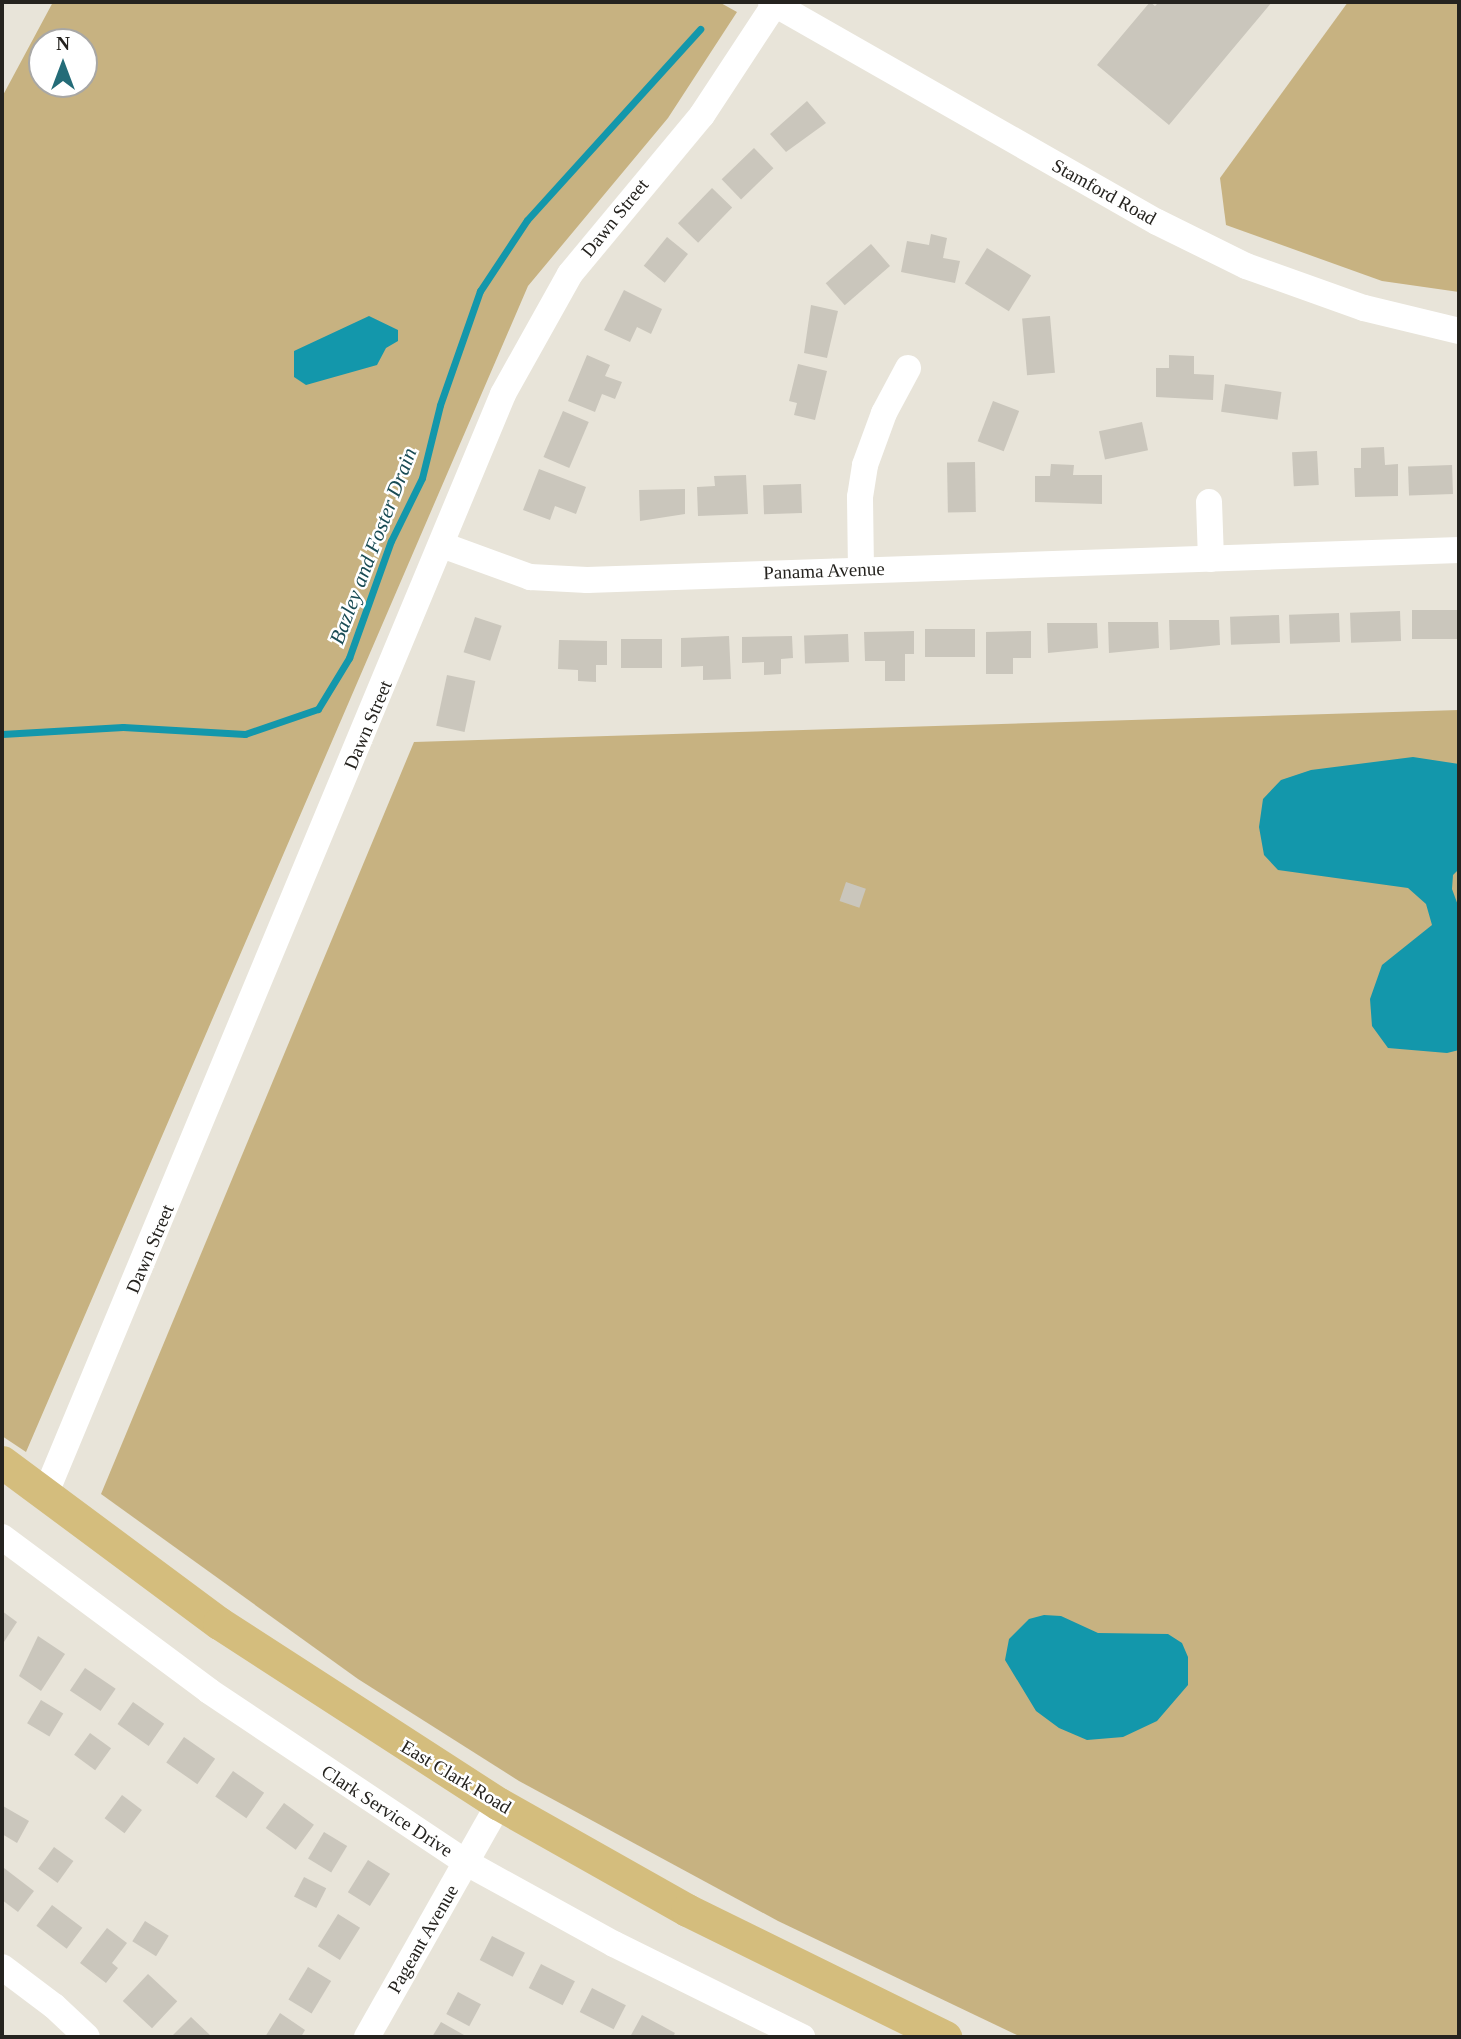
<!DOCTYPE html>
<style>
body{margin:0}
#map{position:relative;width:1461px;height:2039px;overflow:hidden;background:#e8e4d9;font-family:"Times New Roman",serif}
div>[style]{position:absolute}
.green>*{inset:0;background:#c7b281}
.water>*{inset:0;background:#1397ab}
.stream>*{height:7px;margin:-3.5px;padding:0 3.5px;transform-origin:3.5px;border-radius:3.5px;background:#1397ab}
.building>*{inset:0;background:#cac6bc;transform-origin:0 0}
.minor>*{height:26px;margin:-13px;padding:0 13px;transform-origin:13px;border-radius:13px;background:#fff}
.major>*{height:33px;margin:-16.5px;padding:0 16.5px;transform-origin:16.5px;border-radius:16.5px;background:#d4bd7d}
span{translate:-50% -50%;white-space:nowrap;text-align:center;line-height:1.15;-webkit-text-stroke:5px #fff;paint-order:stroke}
.street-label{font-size:19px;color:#25231f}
.water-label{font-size:21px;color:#194b54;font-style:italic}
.frame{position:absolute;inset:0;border:4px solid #25231f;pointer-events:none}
.north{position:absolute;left:28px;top:28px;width:70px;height:70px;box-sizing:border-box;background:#fff;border:2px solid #a8a7a5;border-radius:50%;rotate:0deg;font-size:19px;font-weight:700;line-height:28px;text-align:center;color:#25231f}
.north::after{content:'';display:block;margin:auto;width:24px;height:32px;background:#246c78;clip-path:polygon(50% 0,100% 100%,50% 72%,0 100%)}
</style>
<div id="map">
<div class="green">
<i style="clip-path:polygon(evenodd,53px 2px,719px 2px,737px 12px,668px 118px,528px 286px,26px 1452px,2px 1436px,2px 97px,53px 2px,42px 42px,84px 42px,84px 84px,42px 84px,42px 42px)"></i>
<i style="clip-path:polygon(1348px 2px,1459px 2px,1459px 292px,1382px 281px,1226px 225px,1220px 178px)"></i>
<i style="clip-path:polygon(1459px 710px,1459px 2037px,1021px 2037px,778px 1921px,519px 1781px,358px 1679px,101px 1494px,414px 742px)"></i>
</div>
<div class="water">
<i style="clip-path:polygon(369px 316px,398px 330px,398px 341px,386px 348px,377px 365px,306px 385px,294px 377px,294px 351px)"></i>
<i style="clip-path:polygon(1413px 757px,1459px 764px,1459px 869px,1453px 875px,1452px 889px,1459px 908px,1459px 1050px,1447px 1053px,1388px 1048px,1372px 1026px,1370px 999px,1382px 965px,1432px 925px,1426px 904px,1408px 888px,1278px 870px,1264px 855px,1259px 827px,1263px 799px,1281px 780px,1311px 770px)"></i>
<i style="clip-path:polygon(1044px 1615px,1061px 1616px,1098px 1633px,1168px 1634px,1182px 1643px,1188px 1657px,1188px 1685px,1157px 1721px,1123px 1737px,1087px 1740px,1059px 1728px,1036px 1711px,1005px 1660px,1009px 1639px,1029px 1619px)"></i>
</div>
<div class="stream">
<i style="left:2px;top:734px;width:121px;rotate:-3.3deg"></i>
<i style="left:123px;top:727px;width:122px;rotate:3.3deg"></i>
<i style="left:245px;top:734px;width:77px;rotate:-18.9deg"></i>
<i style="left:318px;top:709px;width:60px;rotate:-58.7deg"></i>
<i style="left:349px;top:658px;width:124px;rotate:-70.3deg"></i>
<i style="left:391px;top:541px;width:70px;rotate:-63.8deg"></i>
<i style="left:422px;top:478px;width:75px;rotate:-76.1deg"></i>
<i style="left:440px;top:405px;width:121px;rotate:-70.7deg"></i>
<i style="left:480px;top:291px;width:85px;rotate:-56.5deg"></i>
<i style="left:527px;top:220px;width:258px;rotate:-47.8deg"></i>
</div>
<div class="building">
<i style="clip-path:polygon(1150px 2px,1155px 6px,1159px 2px,1272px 2px,1169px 125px,1097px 65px)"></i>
<i style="clip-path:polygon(807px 101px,826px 123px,786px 152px,770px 134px)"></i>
<i style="left:754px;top:148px;width:28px;height:45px;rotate:46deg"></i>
<i style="left:712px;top:188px;width:28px;height:49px;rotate:44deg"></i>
<i style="clip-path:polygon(931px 234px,947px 238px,943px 258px,960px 261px,955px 283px,901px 272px,907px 241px,929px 245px)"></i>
<i style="left:667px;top:237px;width:27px;height:37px;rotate:39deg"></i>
<i style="left:871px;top:244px;width:29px;height:60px;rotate:49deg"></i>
<i style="left:987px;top:248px;width:52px;height:42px;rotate:32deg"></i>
<i style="clip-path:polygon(624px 290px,662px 309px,651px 334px,637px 327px,630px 342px,604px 330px)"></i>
<i style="clip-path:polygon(811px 305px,838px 311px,827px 358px,804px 353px)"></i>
<i style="left:1050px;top:316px;width:57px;height:28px;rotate:85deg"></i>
<i style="clip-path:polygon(587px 355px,610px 365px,605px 376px,622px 382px,615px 399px,602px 394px,595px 412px,568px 401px)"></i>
<i style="clip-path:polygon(1169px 355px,1194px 356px,1194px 374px,1214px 375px,1213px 400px,1156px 397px,1156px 368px,1169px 368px)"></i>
<i style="clip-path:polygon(798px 364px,827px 371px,815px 420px,794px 415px,797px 403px,789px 401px)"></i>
<i style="left:1225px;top:384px;width:57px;height:28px;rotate:8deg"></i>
<i style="left:993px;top:401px;width:28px;height:43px;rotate:21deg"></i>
<i style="left:563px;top:411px;width:28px;height:50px;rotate:23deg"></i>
<i style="left:1142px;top:422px;width:29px;height:44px;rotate:78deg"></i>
<i style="clip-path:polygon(1384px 447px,1385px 465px,1398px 464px,1398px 496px,1355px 497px,1354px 468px,1361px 468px,1361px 448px)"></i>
<i style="left:1317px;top:451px;width:34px;height:25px;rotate:87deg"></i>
<i style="left:975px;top:462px;width:50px;height:28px;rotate:89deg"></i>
<i style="clip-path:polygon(1051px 464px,1074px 465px,1073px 475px,1102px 475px,1102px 504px,1035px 502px,1035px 476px,1050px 476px)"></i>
<i style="left:1452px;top:465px;width:29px;height:44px;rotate:88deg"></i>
<i style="clip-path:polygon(539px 469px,586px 487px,576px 514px,555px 506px,550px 520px,523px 510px)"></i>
<i style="clip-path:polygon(746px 475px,748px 514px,698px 516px,697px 487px,715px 486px,714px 476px)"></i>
<i style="left:801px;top:484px;width:29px;height:38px;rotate:88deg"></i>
<i style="clip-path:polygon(685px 489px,685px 514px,640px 521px,639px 490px)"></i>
<i style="left:1459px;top:610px;width:29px;height:47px;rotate:90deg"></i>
<i style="left:1400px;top:611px;width:30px;height:50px;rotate:88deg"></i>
<i style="left:1339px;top:613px;width:29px;height:50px;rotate:88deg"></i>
<i style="left:1279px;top:615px;width:28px;height:49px;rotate:88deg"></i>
<i style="left:475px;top:617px;width:28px;height:37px;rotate:18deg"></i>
<i style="clip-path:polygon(1169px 620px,1219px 620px,1220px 645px,1170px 650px)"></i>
<i style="clip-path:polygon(1108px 622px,1158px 622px,1159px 648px,1109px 653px)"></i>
<i style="clip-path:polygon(1047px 623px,1097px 623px,1098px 648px,1048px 653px)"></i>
<i style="left:925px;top:629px;width:50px;height:28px"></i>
<i style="clip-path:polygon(914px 631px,914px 654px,905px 654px,905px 681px,885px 681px,885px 661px,865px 661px,864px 632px)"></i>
<i style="clip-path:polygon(1031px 631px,1031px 658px,1013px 658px,1013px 674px,986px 674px,986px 632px)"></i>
<i style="left:848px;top:634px;width:28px;height:44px;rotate:88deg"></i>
<i style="clip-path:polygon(729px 636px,731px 679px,703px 680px,703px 666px,681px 667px,681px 638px)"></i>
<i style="clip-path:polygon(792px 636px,793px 658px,781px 659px,781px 674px,764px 675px,764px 662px,742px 663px,742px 637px)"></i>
<i style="left:662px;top:639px;width:29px;height:41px;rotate:90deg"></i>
<i style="clip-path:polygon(559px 640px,607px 641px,607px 665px,596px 665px,596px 682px,578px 681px,578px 670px,558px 669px)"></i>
<i style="left:447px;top:675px;width:29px;height:52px;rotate:12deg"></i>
<i style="left:846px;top:882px;width:21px;height:20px;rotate:19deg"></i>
<i style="clip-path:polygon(2px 1611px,17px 1622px,2px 1645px)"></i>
<i style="clip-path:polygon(38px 1636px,65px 1654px,41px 1691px,19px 1676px)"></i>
<i style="left:85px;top:1668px;width:37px;height:27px;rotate:34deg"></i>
<i style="left:41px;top:1700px;width:26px;height:27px;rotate:31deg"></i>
<i style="left:133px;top:1702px;width:38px;height:27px;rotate:35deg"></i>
<i style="left:90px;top:1733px;width:26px;height:27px;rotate:36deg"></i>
<i style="left:184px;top:1737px;width:38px;height:31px;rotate:35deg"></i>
<i style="left:233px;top:1771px;width:38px;height:31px;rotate:35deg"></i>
<i style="left:122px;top:1795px;width:25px;height:29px;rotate:37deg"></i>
<i style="left:284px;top:1803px;width:37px;height:31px;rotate:36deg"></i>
<i style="clip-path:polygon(3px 1806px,29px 1821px,17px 1843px,2px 1834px)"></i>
<i style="left:324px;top:1832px;width:27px;height:31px;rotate:31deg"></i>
<i style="left:54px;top:1847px;width:24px;height:27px;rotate:36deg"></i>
<i style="left:368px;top:1860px;width:26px;height:38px;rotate:32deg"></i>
<i style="clip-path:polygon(4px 1868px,34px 1891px,18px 1912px,2px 1900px)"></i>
<i style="left:304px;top:1877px;width:25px;height:22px;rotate:27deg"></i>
<i style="left:52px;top:1905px;width:38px;height:26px;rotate:37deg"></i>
<i style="left:338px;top:1914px;width:26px;height:38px;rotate:32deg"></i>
<i style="left:145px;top:1921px;width:28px;height:24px;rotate:32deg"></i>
<i style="clip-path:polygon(107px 1928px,127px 1943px,112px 1963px,118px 1968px,106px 1983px,80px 1963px)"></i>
<i style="left:492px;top:1936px;width:37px;height:27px;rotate:27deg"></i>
<i style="left:541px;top:1964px;width:38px;height:27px;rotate:27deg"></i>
<i style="left:308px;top:1967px;width:27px;height:38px;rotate:31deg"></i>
<i style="left:148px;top:1974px;width:40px;height:37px;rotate:43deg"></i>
<i style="left:592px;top:1988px;width:38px;height:27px;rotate:27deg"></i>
<i style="left:458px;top:1992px;width:26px;height:25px;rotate:28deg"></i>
<i style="clip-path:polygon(280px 2013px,305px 2030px,301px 2037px,265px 2037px)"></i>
<i style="clip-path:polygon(642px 2015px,675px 2033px,673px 2037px,630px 2037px)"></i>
<i style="clip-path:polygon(191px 2017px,212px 2037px,171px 2037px)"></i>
<i style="clip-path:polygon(441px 2022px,464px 2035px,462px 2037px,432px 2037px)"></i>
</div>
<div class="minor">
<i style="left:771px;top:2px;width:444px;rotate:29.7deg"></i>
<i style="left:1157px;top:222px;width:99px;rotate:26.3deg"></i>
<i style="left:1246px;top:266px;width:125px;rotate:19.6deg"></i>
<i style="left:1364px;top:308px;width:98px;rotate:13.6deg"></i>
<i style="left:1209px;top:502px;width:57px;rotate:88deg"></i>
<i style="left:442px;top:545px;width:94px;rotate:20deg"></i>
<i style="left:530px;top:577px;width:57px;rotate:3deg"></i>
<i style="left:587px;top:580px;width:873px;rotate:-1.97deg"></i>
<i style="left:861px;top:570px;width:73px;rotate:-90.8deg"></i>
<i style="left:860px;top:497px;width:32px;rotate:-81deg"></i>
<i style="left:865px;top:465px;width:55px;rotate:-69.9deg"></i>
<i style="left:884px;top:413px;width:51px;rotate:-61.9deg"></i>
<i style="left:45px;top:1495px;width:1192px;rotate:-67.41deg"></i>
<i style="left:503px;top:394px;width:137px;rotate:-60.8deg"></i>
<i style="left:570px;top:274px;width:207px;rotate:-50.3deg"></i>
<i style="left:702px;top:115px;width:133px;rotate:-56.7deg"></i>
<i style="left:2px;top:1537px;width:258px;rotate:36.6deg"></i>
<i style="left:209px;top:1691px;width:310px;rotate:33.7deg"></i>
<i style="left:467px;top:1863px;width:168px;rotate:28.9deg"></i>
<i style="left:614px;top:1944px;width:210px;rotate:26.3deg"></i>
<i style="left:2px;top:1967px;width:65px;rotate:36.9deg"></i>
<i style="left:54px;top:2006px;width:45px;rotate:43.2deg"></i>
<i style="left:367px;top:2037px;width:268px;rotate:-60.5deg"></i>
</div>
<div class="major">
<i style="left:2px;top:1462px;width:270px;rotate:36.6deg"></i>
<i style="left:219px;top:1623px;width:333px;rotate:32.9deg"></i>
<i style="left:499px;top:1804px;width:216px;rotate:29.4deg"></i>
<i style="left:687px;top:1910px;width:288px;rotate:26.2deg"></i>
</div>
<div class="street-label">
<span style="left:1104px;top:192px;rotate:29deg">Stamford Road</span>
<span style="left:615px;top:218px;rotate:-51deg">Dawn Street</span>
<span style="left:824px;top:571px;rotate:-2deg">Panama Avenue</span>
<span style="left:368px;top:725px;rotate:-67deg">Dawn Street</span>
<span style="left:150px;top:1249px;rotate:-67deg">Dawn Street</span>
<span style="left:456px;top:1777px;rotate:31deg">East Clark Road</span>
<span style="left:387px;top:1811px;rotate:33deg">Clark Service Drive</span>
<span style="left:423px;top:1939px;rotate:-60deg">Pageant Avenue</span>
</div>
<div class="water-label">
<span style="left:373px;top:546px;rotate:-69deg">Bazley and Foster Drain</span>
</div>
<div class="frame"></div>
<div class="north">N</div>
</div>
